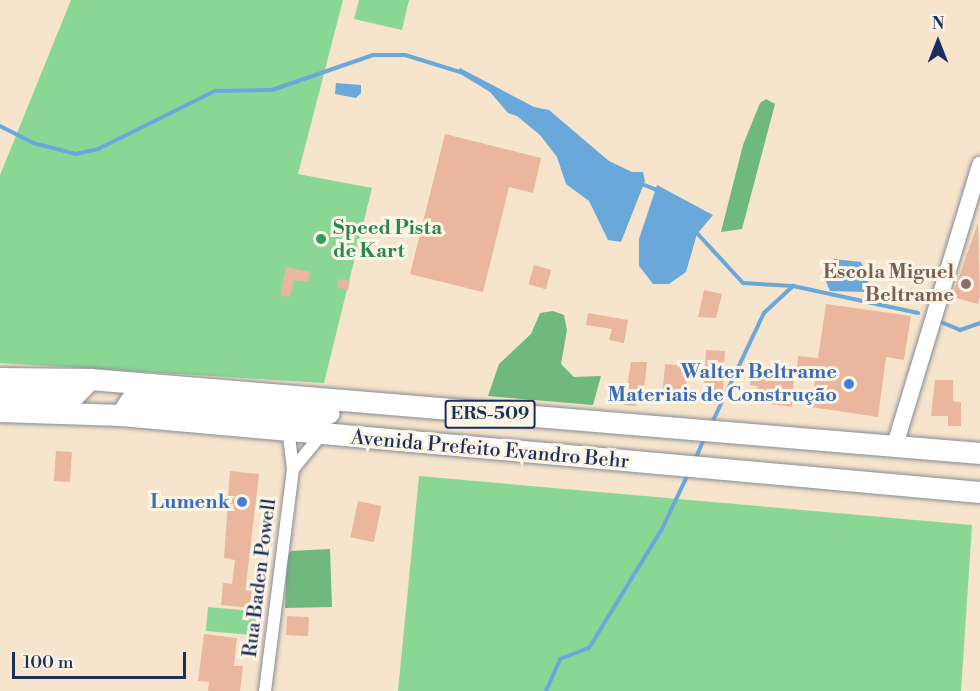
<!DOCTYPE html>
<meta charset="utf-8">
<style>
body{margin:0}
#map{position:relative;width:980px;height:691px;overflow:hidden;background:#f6e5cc;font-family:"Libre Bodoni",serif}
div>[style]{position:absolute}
.green>*{inset:0;background:#8ad795;transform-origin:0 0}
.forest>*{inset:0;background:#6fb87e}
.water>*{inset:0;background:#6aa8dc}
.stream>*{height:4px;margin:-2px;padding:0 2px;transform-origin:2px;border-radius:2px;background:#6aa8dc}
.building>*{inset:0;background:#ebb69e;transform-origin:0 0}
.roads{filter:drop-shadow(0 0 2px #888a95) drop-shadow(0 0 2px #888a95)}
.street>*{height:12px;margin:-6px;padding:0 6px;transform-origin:6px;border-radius:6px;background:#fff}
.secondary>*{height:16px;margin:-8px;padding:0 8px;transform-origin:8px;border-radius:8px;background:#fff}
.highway>*{height:21px;margin:-10.5px;padding:0 10.5px;transform-origin:10.5px;border-radius:10.5px;background:#fff}
.dots>*{width:16px;height:16px;translate:-50% -50%;box-sizing:border-box;border:3px solid #fcf5e5;border-radius:50%}
span{translate:-50% -50%;white-space:nowrap;text-align:center;line-height:1.15;-webkit-text-stroke:6px #fcf5e5;paint-order:stroke}
.shield-label span{padding:2px 4px;background:#fcf5e5;border:2px solid;border-radius:4px;-webkit-text-stroke-width:0}
.shield-label{font-size:18px;color:#1b2f5e;font-weight:700}
.leisure-label{font-size:20px;color:#27864d;font-weight:700}
.left{translate:0 -50%;text-align:left}
.education-label{font-size:20px;color:#785e54;font-weight:700}
.right{translate:-100% -50%;text-align:right}
.shop-label{font-size:20px;color:#366cbe;font-weight:700}
.street-label{font-size:20px;color:#1b2f5e}
.north{position:absolute;left:908px;top:12px;width:60px;height:60px;-webkit-text-stroke:4px #fcf5e5;paint-order:stroke;rotate:0deg;font-size:16px;font-weight:700;line-height:24px;text-align:center;color:#1b2f5e}
.north::after{content:'';display:block;margin:auto;width:21px;height:27px;background:#1b2f5e;clip-path:polygon(50% 0,100% 100%,50% 72%,0 100%)}
.scale{position:absolute;left:12px;top:652px;width:174px;height:27px;box-sizing:border-box;border:3px solid #1b2f5e;border-top:0;padding-left:8px;font-size:18px;line-height:21px;white-space:nowrap;color:#1b2f5e;-webkit-text-stroke:4px #fcf5e5;paint-order:stroke}
</style>
<div id="map">
<div class="green">
<i style="clip-path:polygon(71px 0,343px 0,298px 174px,372px 188px,324px 383px,0 363px,0 175px)"></i>
<i style="clip-path:polygon(359px 0,409px 0,402px 30px,354px 19px)"></i>
<i style="clip-path:polygon(419px 476px,972px 525px,961px 691px,398px 691px)"></i>
<i style="left:208px;top:607px;width:49px;height:24px;rotate:5deg"></i>
</div>
<div class="forest">
<i style="clip-path:polygon(766px 99px,775px 104px,742px 229px,721px 232px,743px 145px,760px 103px)"></i>
<i style="clip-path:polygon(553px 311px,564px 315px,567px 330px,561px 364px,574px 377px,601px 376px,593px 405px,488px 396px,499px 364px,531px 334px,540px 313px)"></i>
<i style="clip-path:polygon(330px 549px,332px 607px,285px 608px,287px 557px,291px 551px)"></i>
</div>
<div class="water">
<i style="clip-path:polygon(460px 68px,534px 107px,549px 110px,609px 161px,632px 172px,643px 172px,645px 181px,621px 242px,608px 240px,589px 201px,566px 184px,557px 157px,540px 135px,517px 116px,508px 113px,490px 92px,457px 72px)"></i>
<i style="clip-path:polygon(336px 83px,361px 85px,361px 93px,356px 98px,335px 94px)"></i>
<i style="clip-path:polygon(657px 185px,713px 215px,697px 234px,686px 272px,669px 284px,653px 284px,639px 266px,639px 239px)"></i>
<i style="clip-path:polygon(834px 259px,861px 262px,869px 279px,864px 292px,830px 291px,826px 282px)"></i>
</div>
<div class="stream">
<i style="left:0;top:126px;width:37px;rotate:27deg"></i>
<i style="left:33px;top:143px;width:44px;rotate:14.3deg"></i>
<i style="left:76px;top:154px;width:23px;rotate:-13deg"></i>
<i style="left:98px;top:149px;width:131px;rotate:-26.4deg"></i>
<i style="left:215px;top:91px;width:57px;rotate:-1deg"></i>
<i style="left:272px;top:90px;width:107px;rotate:-19.1deg"></i>
<i style="left:373px;top:55px;width:32px"></i>
<i style="left:405px;top:55px;width:58px;rotate:17.2deg"></i>
<i style="left:639px;top:183px;width:19px;rotate:21deg"></i>
<i style="left:695px;top:231px;width:71px;rotate:47.3deg"></i>
<i style="left:743px;top:283px;width:50px;rotate:3.4deg"></i>
<i style="left:941px;top:322px;width:21px;rotate:23deg"></i>
<i style="left:960px;top:330px;width:21px;rotate:-19deg"></i>
<i style="left:711px;top:425px;width:124px;rotate:-64.7deg"></i>
<i style="left:764px;top:313px;width:40px;rotate:-43deg"></i>
<i style="left:793px;top:286px;width:128px;rotate:12.2deg"></i>
<i style="left:695px;top:460px;width:25px;rotate:-67deg"></i>
<i style="left:546px;top:691px;width:35px;rotate:-66deg"></i>
<i style="left:560px;top:659px;width:31px;rotate:-21deg"></i>
<i style="left:589px;top:648px;width:140px;rotate:-58.5deg"></i>
<i style="left:662px;top:529px;width:63px;rotate:-64.7deg"></i>
</div>
<div class="building">
<i style="clip-path:polygon(445px 134px,541px 158px,533px 193px,509px 187px,483px 292px,410px 274px)"></i>
<i style="clip-path:polygon(978px 223px,980px 296px,978px 304px,952px 297px)"></i>
<i style="left:534px;top:265px;width:18px;height:20px;rotate:16deg"></i>
<i style="clip-path:polygon(286px 267px,310px 272px,308px 282px,294px 280px,290px 297px,280px 295px)"></i>
<i style="left:339px;top:279px;width:11px;height:9px;rotate:10deg"></i>
<i style="clip-path:polygon(704px 290px,722px 294px,716px 318px,698px 317px)"></i>
<i style="clip-path:polygon(826px 304px,911px 316px,904px 360px,886px 357px,878px 417px,811px 407px,815px 381px,796px 380px,798px 356px,818px 358px)"></i>
<i style="clip-path:polygon(588px 313px,628px 320px,624px 343px,609px 340px,612px 329px,586px 325px)"></i>
<i style="left:706px;top:350px;width:19px;height:47px;rotate:3deg"></i>
<i style="clip-path:polygon(631px 362px,647px 362px,644px 391px,638px 391px,636px 406px,624px 405px)"></i>
<i style="left:665px;top:364px;width:23px;height:29px;rotate:5deg"></i>
<i style="clip-path:polygon(751px 371px,794px 375px,792px 407px,757px 402px,757px 386px,750px 385px)"></i>
<i style="clip-path:polygon(935px 380px,953px 380px,953px 401px,961px 402px,961px 426px,948px 426px,948px 416px,931px 416px)"></i>
<i style="left:56px;top:451px;width:16px;height:30px;rotate:4deg"></i>
<i style="clip-path:polygon(230px 471px,259px 474px,246px 585px,252px 586px,250px 608px,221px 605px,223px 583px,232px 584px,235px 560px,224px 558px)"></i>
<i style="left:358px;top:501px;width:24px;height:37px;rotate:12deg"></i>
<i style="left:287px;top:616px;width:22px;height:19px;rotate:3deg"></i>
<i style="clip-path:polygon(204px 634px,237px 638px,234px 666px,243px 666px,240px 691px,208px 691px,209px 682px,198px 681px)"></i>
</div>
<div class="roads">
<div class="street">
<i style="left:293px;top:469px;width:44px;rotate:-50.5deg"></i>
<i style="left:265px;top:691px;width:224px;rotate:-82.8deg"></i>
<i style="left:293px;top:469px;width:38px;rotate:-97deg"></i>
</div>
<div class="secondary">
<i style="left:895px;top:445px;width:293px;rotate:-73.1deg"></i>
</div>
<div class="highway">
<i style="left:0;top:378px;width:90px;rotate:0.6deg"></i>
<i style="left:90px;top:379px;width:893px;rotate:4.75deg"></i>
<i style="left:0;top:396px;width:74px;rotate:-0.8deg"></i>
<i style="left:74px;top:395px;width:23px;rotate:-45deg"></i>
<i style="left:0;top:411px;width:121px;rotate:1.9deg"></i>
<i style="left:121px;top:415px;width:862px;rotate:5.12deg"></i>
<i style="left:121px;top:415px;width:17px;rotate:-57deg"></i>
<i style="left:130px;top:401px;width:14px;rotate:-4deg"></i>
<i style="left:144px;top:400px;width:185px;rotate:4deg"></i>
</div>
</div>
<div class="dots">
<i style="left:321px;top:239px;background:#2e9e5b"></i>
<i style="left:966px;top:284px;background:#8d6e63"></i>
<i style="left:849px;top:384px;background:#3f7fe0"></i>
<i style="left:242px;top:502px;background:#3f7fe0"></i>
</div>
<div class="shield-label">
<span style="left:490px;top:414px">ERS-509</span>
</div>
<div class="leisure-label">
<span class="left" style="left:333px;top:240px">Speed Pista<br>de Kart</span>
</div>
<div class="education-label">
<span class="right" style="left:954px;top:284px">Escola Miguel<br>Beltrame</span>
</div>
<div class="shop-label">
<span class="right" style="left:837px;top:384px">Walter Beltrame<br>Materiais de Construção</span>
<span class="right" style="left:230px;top:502px">Lumenk</span>
</div>
<div class="street-label">
<span style="left:490px;top:450px;rotate:5deg">Avenida Prefeito Evandro Behr</span>
<span style="left:260px;top:578px;rotate:-83deg">Rua Baden Powell</span>
</div>
<div class="north">N</div>
<div class="scale">100 m</div>
</div>
